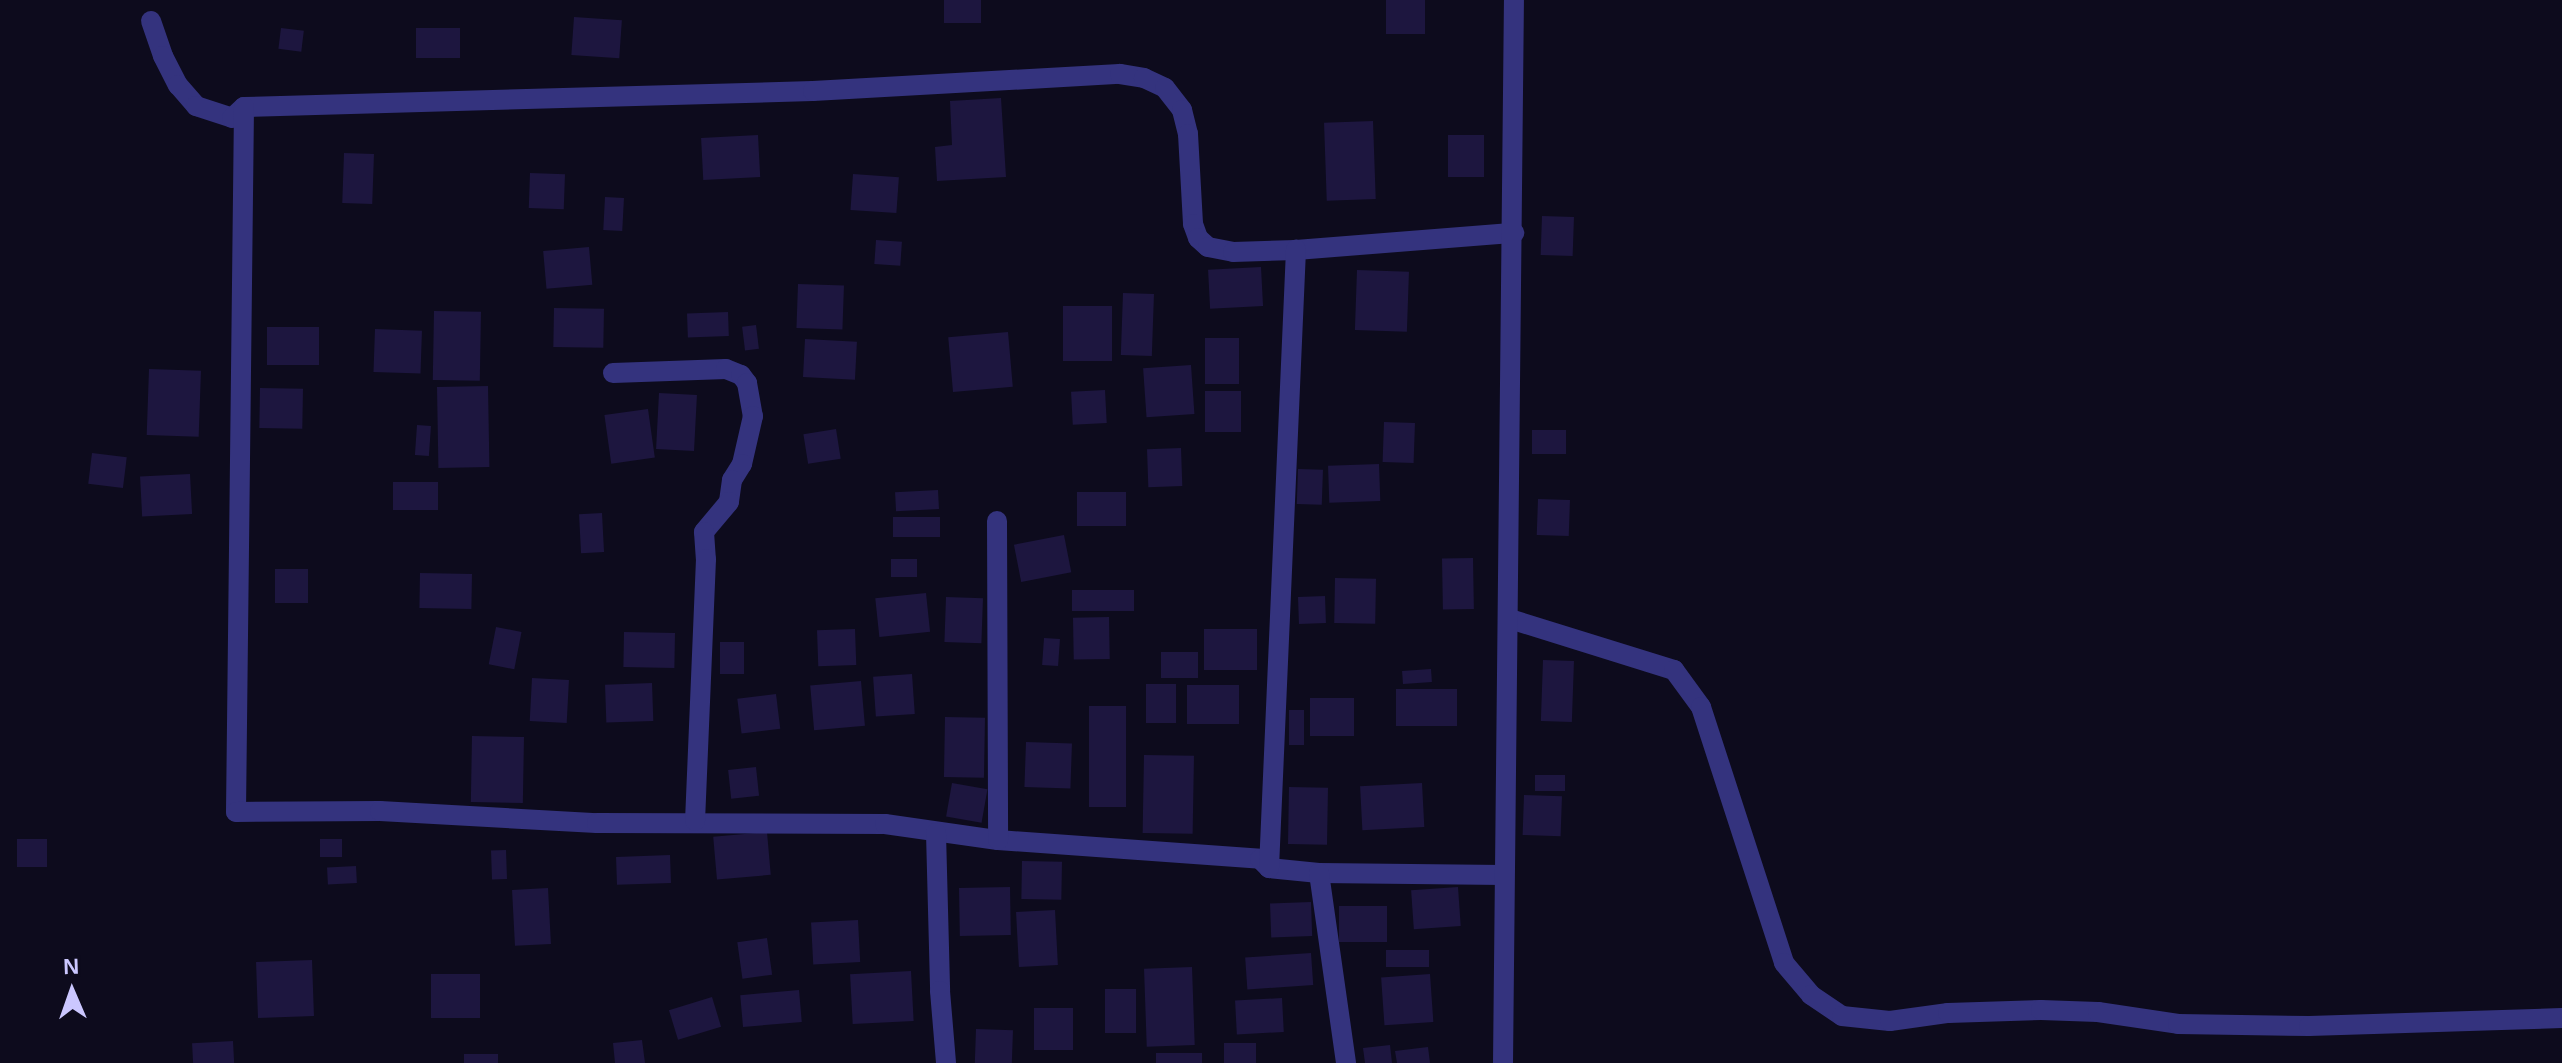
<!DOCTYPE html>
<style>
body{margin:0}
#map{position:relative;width:2562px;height:1063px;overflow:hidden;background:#0d0b1d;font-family:Arial,sans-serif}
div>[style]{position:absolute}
.building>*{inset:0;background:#1d163f;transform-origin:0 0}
.street>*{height:20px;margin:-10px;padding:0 10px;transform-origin:10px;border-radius:10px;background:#34337e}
span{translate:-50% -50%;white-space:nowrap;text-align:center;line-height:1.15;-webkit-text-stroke:8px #0d0b1d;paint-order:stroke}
.north{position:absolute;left:32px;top:951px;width:80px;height:80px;-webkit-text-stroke:6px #0d0b1d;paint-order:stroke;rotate:358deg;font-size:22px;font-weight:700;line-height:32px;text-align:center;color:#cbc7ff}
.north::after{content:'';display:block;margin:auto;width:28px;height:36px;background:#cbc7ff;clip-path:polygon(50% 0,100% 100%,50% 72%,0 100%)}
</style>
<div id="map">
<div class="building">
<i style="left:944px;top:0;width:37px;height:23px"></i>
<i style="left:1386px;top:0;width:39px;height:34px"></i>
<i style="left:574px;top:17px;width:48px;height:38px;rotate:4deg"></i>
<i style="left:281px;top:28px;width:23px;height:21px;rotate:7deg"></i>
<i style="left:416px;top:28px;width:44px;height:30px"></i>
<i style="clip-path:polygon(1001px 98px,1006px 177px,937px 181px,935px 147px,952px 145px,950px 101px)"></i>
<i style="left:1373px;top:121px;width:78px;height:49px;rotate:88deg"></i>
<i style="left:758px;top:135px;width:42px;height:57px;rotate:87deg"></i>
<i style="left:1484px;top:135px;width:42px;height:36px;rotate:90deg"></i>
<i style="left:344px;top:153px;width:30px;height:50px;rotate:2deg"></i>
<i style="left:530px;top:173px;width:35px;height:35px;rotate:2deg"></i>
<i style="left:853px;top:174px;width:46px;height:36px;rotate:4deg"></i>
<i style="left:605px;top:197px;width:19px;height:33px;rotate:3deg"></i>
<i style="left:1542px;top:216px;width:32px;height:39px;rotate:2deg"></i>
<i style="left:876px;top:240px;width:26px;height:24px;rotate:4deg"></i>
<i style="left:589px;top:247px;width:38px;height:46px;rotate:85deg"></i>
<i style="left:1261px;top:267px;width:39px;height:53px;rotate:87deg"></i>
<i style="left:1357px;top:270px;width:52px;height:60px;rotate:2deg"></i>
<i style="left:798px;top:284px;width:46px;height:44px;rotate:2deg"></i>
<i style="left:1123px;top:293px;width:31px;height:62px;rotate:2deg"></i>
<i style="left:1063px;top:306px;width:49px;height:55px"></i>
<i style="left:554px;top:308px;width:50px;height:39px;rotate:1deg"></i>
<i style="left:434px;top:311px;width:47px;height:69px;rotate:1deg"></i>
<i style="left:728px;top:312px;width:24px;height:41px;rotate:88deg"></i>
<i style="left:756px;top:325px;width:24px;height:14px;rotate:83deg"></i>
<i style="left:267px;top:327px;width:52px;height:38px"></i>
<i style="left:375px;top:329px;width:47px;height:43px;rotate:2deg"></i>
<i style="left:1008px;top:332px;width:55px;height:60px;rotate:85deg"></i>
<i style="left:1205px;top:338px;width:34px;height:46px"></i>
<i style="left:805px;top:339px;width:52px;height:38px;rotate:3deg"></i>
<i style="left:1191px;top:365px;width:49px;height:48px;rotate:86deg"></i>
<i style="left:149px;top:369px;width:52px;height:66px;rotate:2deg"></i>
<i style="left:488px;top:386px;width:81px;height:51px;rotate:89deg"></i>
<i style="left:260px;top:388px;width:43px;height:40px;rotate:1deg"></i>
<i style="left:1105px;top:390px;width:33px;height:34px;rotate:87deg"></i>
<i style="left:1205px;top:391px;width:36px;height:41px"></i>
<i style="left:659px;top:393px;width:38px;height:56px;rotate:3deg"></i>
<i style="left:648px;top:409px;width:49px;height:44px;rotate:82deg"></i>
<i style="left:1384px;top:422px;width:31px;height:40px;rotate:2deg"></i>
<i style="left:417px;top:425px;width:14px;height:30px;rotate:4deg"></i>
<i style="left:836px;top:429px;width:30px;height:33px;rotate:81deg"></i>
<i style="left:1532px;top:430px;width:34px;height:24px"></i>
<i style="left:1181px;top:448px;width:38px;height:34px;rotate:88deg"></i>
<i style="left:92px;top:453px;width:35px;height:31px;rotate:7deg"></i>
<i style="left:1379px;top:464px;width:37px;height:51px;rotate:88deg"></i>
<i style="left:1298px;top:469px;width:25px;height:35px;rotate:2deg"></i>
<i style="left:190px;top:474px;width:40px;height:50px;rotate:87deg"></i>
<i style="left:393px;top:482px;width:45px;height:28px"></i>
<i style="left:938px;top:490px;width:19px;height:43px;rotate:87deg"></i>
<i style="left:1077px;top:492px;width:49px;height:34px"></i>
<i style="left:1538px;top:499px;width:32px;height:36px;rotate:2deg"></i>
<i style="left:602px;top:513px;width:39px;height:23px;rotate:87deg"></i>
<i style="left:940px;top:517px;width:20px;height:47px;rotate:90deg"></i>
<i style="left:1064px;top:535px;width:38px;height:51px;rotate:79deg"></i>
<i style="left:1473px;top:558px;width:51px;height:31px;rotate:89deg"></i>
<i style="left:891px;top:559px;width:26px;height:18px"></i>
<i style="left:275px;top:569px;width:33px;height:34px"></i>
<i style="left:420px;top:573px;width:52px;height:35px;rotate:1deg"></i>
<i style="left:1335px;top:578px;width:41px;height:45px;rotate:1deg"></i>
<i style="left:1134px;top:590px;width:21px;height:62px;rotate:90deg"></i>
<i style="left:926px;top:593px;width:39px;height:51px;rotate:84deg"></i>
<i style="left:1325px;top:596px;width:27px;height:27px;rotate:88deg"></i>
<i style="left:946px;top:597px;width:37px;height:45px;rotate:2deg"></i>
<i style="left:1109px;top:617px;width:42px;height:36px;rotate:89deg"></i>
<i style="left:496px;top:627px;width:26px;height:38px;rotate:11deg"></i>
<i style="left:855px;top:629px;width:36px;height:38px;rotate:88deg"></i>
<i style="left:1204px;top:629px;width:53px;height:41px"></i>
<i style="left:624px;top:632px;width:51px;height:35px;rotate:1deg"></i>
<i style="left:1044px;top:638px;width:16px;height:27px;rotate:4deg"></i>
<i style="left:720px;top:642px;width:24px;height:32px"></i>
<i style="left:1161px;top:652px;width:37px;height:26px"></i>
<i style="left:1543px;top:660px;width:31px;height:61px;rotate:2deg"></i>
<i style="left:1431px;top:669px;width:13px;height:29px;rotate:86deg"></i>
<i style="left:912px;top:674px;width:40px;height:39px;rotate:86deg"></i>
<i style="left:532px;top:678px;width:37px;height:43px;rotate:3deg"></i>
<i style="left:861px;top:681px;width:45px;height:51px;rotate:85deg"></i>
<i style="left:652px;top:683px;width:38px;height:47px;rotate:88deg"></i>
<i style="left:1146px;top:684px;width:30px;height:39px"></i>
<i style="left:1187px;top:685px;width:52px;height:39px"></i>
<i style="left:1396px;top:689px;width:61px;height:37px"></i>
<i style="left:776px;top:694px;width:35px;height:39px;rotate:83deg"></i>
<i style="left:1310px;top:698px;width:44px;height:38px"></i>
<i style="left:1089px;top:706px;width:37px;height:101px"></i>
<i style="left:1289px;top:710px;width:15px;height:35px"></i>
<i style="left:945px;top:717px;width:40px;height:60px;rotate:1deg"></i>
<i style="left:472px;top:736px;width:52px;height:66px;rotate:1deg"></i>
<i style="left:1026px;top:742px;width:46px;height:45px;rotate:2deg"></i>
<i style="left:1144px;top:755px;width:50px;height:78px;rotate:1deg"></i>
<i style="left:756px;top:767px;width:29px;height:28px;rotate:84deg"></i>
<i style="left:1535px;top:775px;width:30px;height:16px"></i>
<i style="left:952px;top:783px;width:36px;height:34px;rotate:10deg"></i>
<i style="left:1422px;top:783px;width:44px;height:62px;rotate:87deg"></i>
<i style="left:1289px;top:787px;width:39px;height:57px;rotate:1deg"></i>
<i style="left:1524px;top:795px;width:38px;height:40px;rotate:2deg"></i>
<i style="left:767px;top:832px;width:43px;height:54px;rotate:85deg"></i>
<i style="left:17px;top:839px;width:30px;height:28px"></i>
<i style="left:320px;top:839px;width:22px;height:18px"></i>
<i style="left:506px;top:850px;width:29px;height:15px;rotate:88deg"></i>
<i style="left:670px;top:855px;width:28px;height:54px;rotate:88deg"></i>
<i style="left:1022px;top:861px;width:40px;height:38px;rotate:1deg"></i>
<i style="left:356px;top:866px;width:17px;height:29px;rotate:87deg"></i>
<i style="left:1010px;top:887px;width:48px;height:51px;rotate:89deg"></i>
<i style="left:1458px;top:887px;width:39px;height:47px;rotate:86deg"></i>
<i style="left:548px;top:888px;width:56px;height:36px;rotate:87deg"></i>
<i style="left:1311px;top:902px;width:34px;height:41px;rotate:88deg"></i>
<i style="left:1339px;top:906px;width:48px;height:36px"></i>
<i style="left:1055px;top:910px;width:55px;height:39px;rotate:87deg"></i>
<i style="left:858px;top:920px;width:42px;height:47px;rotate:87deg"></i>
<i style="left:767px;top:938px;width:37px;height:30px;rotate:82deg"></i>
<i style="left:1386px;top:950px;width:43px;height:17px"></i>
<i style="left:1311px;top:953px;width:32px;height:66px;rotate:86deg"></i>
<i style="left:312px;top:960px;width:56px;height:56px;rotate:88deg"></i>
<i style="left:1192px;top:967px;width:78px;height:48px;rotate:88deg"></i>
<i style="left:911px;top:971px;width:50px;height:61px;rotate:87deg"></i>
<i style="left:431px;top:974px;width:49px;height:44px"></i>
<i style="left:1430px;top:974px;width:48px;height:49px;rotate:86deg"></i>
<i style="left:1105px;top:989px;width:31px;height:44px"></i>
<i style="left:799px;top:990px;width:32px;height:59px;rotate:85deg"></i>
<i style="left:712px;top:997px;width:31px;height:45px;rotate:73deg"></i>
<i style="left:1282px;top:998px;width:34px;height:47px;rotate:87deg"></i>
<i style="left:1034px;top:1008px;width:39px;height:42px"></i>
<i style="left:976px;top:1029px;width:37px;height:34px;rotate:2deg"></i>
<i style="clip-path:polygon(642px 1040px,645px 1063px,615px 1063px,613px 1043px)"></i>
<i style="left:233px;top:1041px;width:22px;height:41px;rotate:87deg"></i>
<i style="left:1256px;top:1043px;width:20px;height:32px;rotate:90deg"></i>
<i style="clip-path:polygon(1390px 1045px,1392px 1063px,1365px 1063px,1363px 1048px)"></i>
<i style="clip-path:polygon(1428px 1047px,1430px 1063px,1397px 1063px,1395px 1051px)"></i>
<i style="left:1202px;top:1053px;width:10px;height:46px;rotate:90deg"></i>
<i style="left:498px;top:1054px;width:9px;height:34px;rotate:90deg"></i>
</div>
<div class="street">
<i style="left:151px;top:21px;width:37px;rotate:71deg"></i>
<i style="left:163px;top:56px;width:33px;rotate:63deg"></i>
<i style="left:178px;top:85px;width:28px;rotate:49deg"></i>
<i style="left:196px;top:106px;width:38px;rotate:18deg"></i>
<i style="left:232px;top:118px;width:16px;rotate:-43deg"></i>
<i style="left:244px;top:107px;width:569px;rotate:-1.61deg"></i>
<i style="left:813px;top:91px;width:307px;rotate:-3.2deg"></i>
<i style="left:1120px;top:74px;width:24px;rotate:9deg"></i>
<i style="left:1144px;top:78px;width:23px;rotate:25deg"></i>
<i style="left:1165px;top:88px;width:28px;rotate:52deg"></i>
<i style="left:1182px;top:110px;width:25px;rotate:76deg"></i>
<i style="left:1188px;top:134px;width:90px;rotate:86.8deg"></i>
<i style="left:1193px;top:224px;width:15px;rotate:70deg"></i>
<i style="left:1198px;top:238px;width:13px;rotate:42deg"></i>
<i style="left:1208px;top:247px;width:25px;rotate:11deg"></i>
<i style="left:1233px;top:252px;width:63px;rotate:-1.8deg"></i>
<i style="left:1296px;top:250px;width:219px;rotate:-4.5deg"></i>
<i style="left:244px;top:107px;width:705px;rotate:90.65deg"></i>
<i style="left:236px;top:812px;width:144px;rotate:-0.4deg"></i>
<i style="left:380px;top:811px;width:217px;rotate:3.2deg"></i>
<i style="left:597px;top:823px;width:288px;rotate:0.2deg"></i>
<i style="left:885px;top:824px;width:114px;rotate:8.1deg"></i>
<i style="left:998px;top:840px;width:263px;rotate:4.1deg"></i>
<i style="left:1260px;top:859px;width:13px;rotate:45deg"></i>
<i style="left:1269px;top:868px;width:50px;rotate:5.7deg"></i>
<i style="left:1319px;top:873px;width:185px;rotate:0.6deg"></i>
<i style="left:613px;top:373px;width:113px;rotate:-2deg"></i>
<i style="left:726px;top:369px;width:16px;rotate:22deg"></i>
<i style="left:741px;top:375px;width:10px;rotate:53deg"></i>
<i style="left:747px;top:383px;width:34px;rotate:80deg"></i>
<i style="left:753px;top:416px;width:49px;rotate:102.9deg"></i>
<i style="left:742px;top:464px;width:19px;rotate:122deg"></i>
<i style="left:732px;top:480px;width:22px;rotate:98deg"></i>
<i style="left:729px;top:502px;width:39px;rotate:130deg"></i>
<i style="left:704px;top:532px;width:27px;rotate:86deg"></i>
<i style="left:706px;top:559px;width:262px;rotate:92.4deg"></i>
<i style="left:997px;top:521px;width:319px;rotate:89.8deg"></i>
<i style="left:1510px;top:619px;width:172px;rotate:17.3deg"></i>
<i style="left:1674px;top:670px;width:46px;rotate:53.9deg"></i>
<i style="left:1701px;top:707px;width:269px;rotate:72deg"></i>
<i style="left:1784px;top:963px;width:42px;rotate:49.8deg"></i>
<i style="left:1811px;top:995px;width:37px;rotate:34deg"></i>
<i style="left:1842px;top:1016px;width:48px;rotate:5.9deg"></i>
<i style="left:1890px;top:1021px;width:59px;rotate:-7.9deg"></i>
<i style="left:1948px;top:1013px;width:93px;rotate:-1.8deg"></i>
<i style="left:2041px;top:1010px;width:57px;rotate:2deg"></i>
<i style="left:2098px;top:1012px;width:81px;rotate:8.5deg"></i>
<i style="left:2178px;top:1024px;width:131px;rotate:0.9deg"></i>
<i style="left:2309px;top:1026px;width:253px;rotate:-1.8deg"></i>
<i style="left:936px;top:833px;width:158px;rotate:88.5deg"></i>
<i style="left:940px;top:991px;width:72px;rotate:85.2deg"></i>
<i style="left:1269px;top:868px;width:619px;rotate:-87.5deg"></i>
<i style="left:1319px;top:873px;width:192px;rotate:81.9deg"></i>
<i style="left:1503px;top:1063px;width:1063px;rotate:-89.41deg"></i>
</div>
<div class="north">N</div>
</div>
